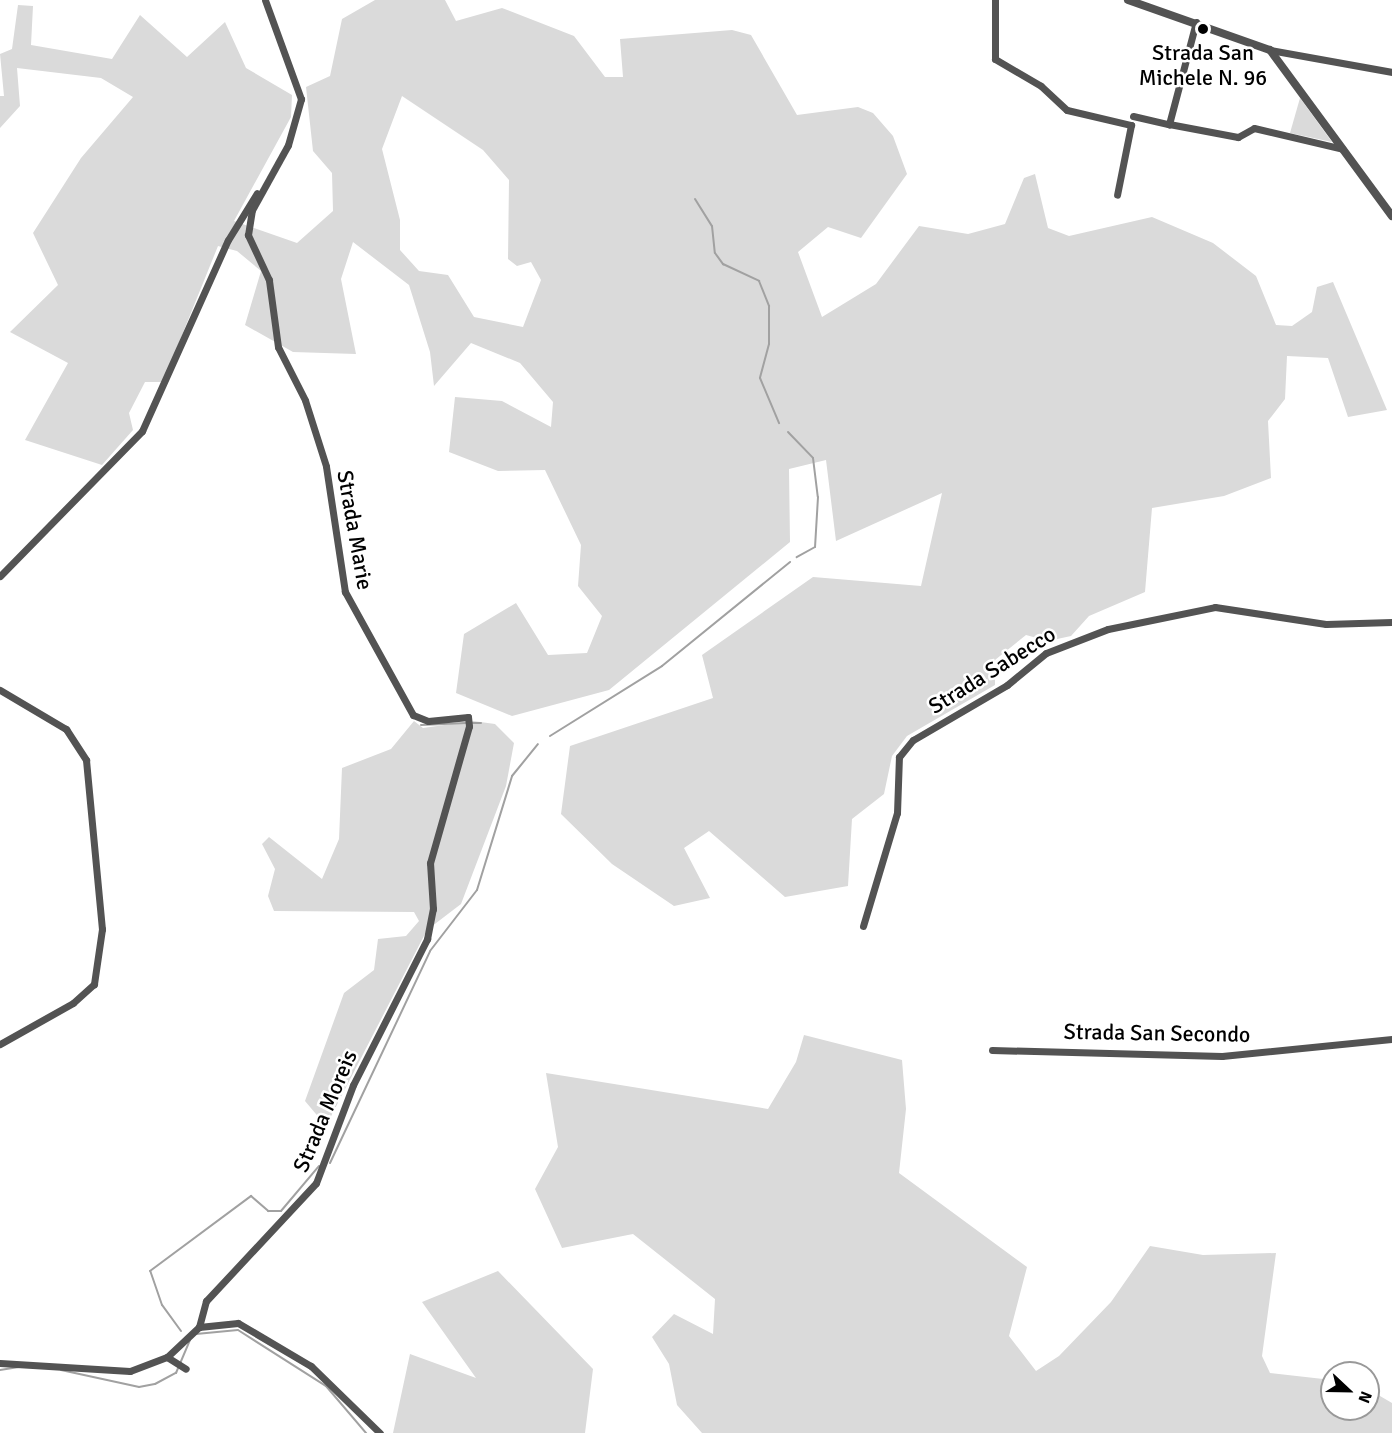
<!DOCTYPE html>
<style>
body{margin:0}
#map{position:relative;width:1392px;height:1433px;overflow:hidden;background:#fff;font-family:Signika,sans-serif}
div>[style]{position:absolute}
.green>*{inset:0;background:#dadada}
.stream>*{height:2px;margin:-1px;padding:0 1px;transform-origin:1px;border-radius:1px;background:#a1a1a1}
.minor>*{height:7px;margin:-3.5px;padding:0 3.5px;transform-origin:3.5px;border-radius:3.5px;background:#535353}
.tertiary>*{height:8px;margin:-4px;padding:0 4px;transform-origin:4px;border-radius:4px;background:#535353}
.dots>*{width:16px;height:16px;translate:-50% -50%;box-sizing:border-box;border:3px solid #fff;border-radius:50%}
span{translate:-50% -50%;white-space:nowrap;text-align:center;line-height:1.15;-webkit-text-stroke:5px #fff;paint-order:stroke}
.poi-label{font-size:22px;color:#000}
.street-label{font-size:22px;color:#000}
.north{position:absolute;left:1320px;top:1361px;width:60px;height:60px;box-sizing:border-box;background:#fff;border:2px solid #999;border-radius:50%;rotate:112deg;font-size:16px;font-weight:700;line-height:24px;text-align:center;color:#000}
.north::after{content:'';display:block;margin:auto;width:21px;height:27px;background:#000;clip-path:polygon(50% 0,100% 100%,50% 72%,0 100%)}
</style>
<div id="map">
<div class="green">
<i style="clip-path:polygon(evenodd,375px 0,445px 0,456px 21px,502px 8px,574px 36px,605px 77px,623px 77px,620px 39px,732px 30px,751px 35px,797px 115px,858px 107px,873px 113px,893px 136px,907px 174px,861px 238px,828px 227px,798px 252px,822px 317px,876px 284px,919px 226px,968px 234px,1005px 224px,1024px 178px,1035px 174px,1048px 228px,1069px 236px,1152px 217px,1213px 243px,1256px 276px,1276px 325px,1292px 326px,1312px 312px,1317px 287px,1333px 282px,1387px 410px,1348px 417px,1328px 358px,1287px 356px,1285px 399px,1268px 421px,1271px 478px,1224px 496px,1152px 508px,1145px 592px,1089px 616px,1071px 636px,1048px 641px,1026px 635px,995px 660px,995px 685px,907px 736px,892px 756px,884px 794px,852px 819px,848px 886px,785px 897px,709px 831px,684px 848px,710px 898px,674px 906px,612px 864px,561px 814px,570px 746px,713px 698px,702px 655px,813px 577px,921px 586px,942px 493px,836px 541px,826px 460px,789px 469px,790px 542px,609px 690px,512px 716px,456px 693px,464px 634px,516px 603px,548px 655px,587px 653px,602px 616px,578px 586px,581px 545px,545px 470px,498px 471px,449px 452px,455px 397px,502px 401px,551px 427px,553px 402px,520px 363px,471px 343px,434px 386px,430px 352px,409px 285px,353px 242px,341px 279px,356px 354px,293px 352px,245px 325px,261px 271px,237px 251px,218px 246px,163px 382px,145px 382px,129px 413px,133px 430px,102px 465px,25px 440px,68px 363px,10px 332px,58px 285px,33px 233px,81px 158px,133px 97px,101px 78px,17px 68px,20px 106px,0 128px,0 96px,4px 96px,0 54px,12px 49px,18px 5px,33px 6px,31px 45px,112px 59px,140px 15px,187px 57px,225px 22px,246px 68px,292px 95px,291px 117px,234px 221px,297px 243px,333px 211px,332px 173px,313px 151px,306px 87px,330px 76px,342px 19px,375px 0,402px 96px,483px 150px,509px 180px,508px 259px,517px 266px,531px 262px,541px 280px,523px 327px,474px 317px,448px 275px,419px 271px,400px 250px,400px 220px,382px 149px,402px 96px)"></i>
<i style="clip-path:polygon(1300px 98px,1332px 142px,1290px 133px)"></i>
<i style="clip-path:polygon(414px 721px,423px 728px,473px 721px,495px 724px,514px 743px,506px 786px,461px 904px,427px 930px,326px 1126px,305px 1101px,344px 993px,374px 970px,378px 939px,406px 936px,419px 921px,414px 912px,274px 911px,268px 896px,275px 869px,262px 844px,269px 837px,322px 879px,339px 839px,342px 768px,391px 749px)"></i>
<i style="clip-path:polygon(804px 1035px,902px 1060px,906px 1109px,899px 1173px,1027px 1267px,1009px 1336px,1036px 1371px,1059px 1356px,1111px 1302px,1150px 1246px,1203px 1255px,1276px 1253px,1262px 1356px,1270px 1373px,1332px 1380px,1332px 1409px,1368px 1409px,1368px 1389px,1392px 1403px,1392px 1433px,702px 1433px,677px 1405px,669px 1364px,652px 1337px,674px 1314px,713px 1334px,715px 1299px,633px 1234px,562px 1248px,535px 1189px,558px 1147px,546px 1073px,768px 1109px,796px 1062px)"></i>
<i style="clip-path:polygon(498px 1271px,593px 1369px,585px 1433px,393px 1433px,410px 1354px,476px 1378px,422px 1302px)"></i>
</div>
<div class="stream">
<i style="left:695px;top:199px;width:32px;rotate:58deg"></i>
<i style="left:712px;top:226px;width:27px;rotate:84deg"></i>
<i style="left:715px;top:253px;width:14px;rotate:54deg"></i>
<i style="left:723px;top:264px;width:40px;rotate:25deg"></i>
<i style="left:759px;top:281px;width:27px;rotate:68deg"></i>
<i style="left:769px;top:306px;width:38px;rotate:90deg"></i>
<i style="left:769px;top:344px;width:35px;rotate:105deg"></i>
<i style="left:760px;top:378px;width:49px;rotate:67.1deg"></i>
<i style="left:788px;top:432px;width:36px;rotate:46deg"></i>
<i style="left:813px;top:458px;width:39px;rotate:83deg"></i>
<i style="left:818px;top:497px;width:50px;rotate:93.4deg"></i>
<i style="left:815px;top:547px;width:21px;rotate:151deg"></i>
<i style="left:472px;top:723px;width:9px"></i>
<i style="left:421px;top:725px;width:45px;rotate:-2.5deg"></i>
<i style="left:550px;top:736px;width:132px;rotate:-32deg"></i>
<i style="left:662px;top:666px;width:165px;rotate:-39.1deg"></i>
<i style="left:330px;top:1163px;width:234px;rotate:-64.7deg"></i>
<i style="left:430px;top:951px;width:77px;rotate:-52.4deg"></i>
<i style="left:477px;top:890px;width:119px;rotate:-72.9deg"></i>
<i style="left:512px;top:776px;width:41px;rotate:-50.9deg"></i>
<i style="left:181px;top:1331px;width:32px;rotate:-126deg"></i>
<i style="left:162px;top:1305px;width:36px;rotate:-109deg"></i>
<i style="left:150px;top:1271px;width:126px;rotate:-36.6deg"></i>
<i style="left:251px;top:1196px;width:23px;rotate:41deg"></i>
<i style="left:268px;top:1211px;width:13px"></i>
<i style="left:281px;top:1211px;width:59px;rotate:-49.8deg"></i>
<i style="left:196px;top:1334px;width:42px;rotate:-5.4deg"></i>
<i style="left:238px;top:1330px;width:104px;rotate:32.5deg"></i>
<i style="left:326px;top:1386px;width:62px;rotate:49.6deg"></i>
<i style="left:0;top:1370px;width:19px;rotate:-9deg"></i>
<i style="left:61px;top:1370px;width:80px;rotate:12.3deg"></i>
<i style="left:139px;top:1387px;width:16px;rotate:-11deg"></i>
<i style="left:155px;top:1384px;width:24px;rotate:-28deg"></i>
<i style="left:176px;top:1373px;width:36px;rotate:-67deg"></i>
</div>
<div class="minor">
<i style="left:995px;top:0;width:59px;rotate:90deg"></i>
<i style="left:995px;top:59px;width:53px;rotate:30.4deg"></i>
<i style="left:1041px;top:86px;width:35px;rotate:43deg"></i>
<i style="left:1067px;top:110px;width:66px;rotate:13.2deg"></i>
<i style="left:1131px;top:125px;width:71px;rotate:101.3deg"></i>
<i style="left:1196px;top:22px;width:106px;rotate:104.8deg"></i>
<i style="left:1169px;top:124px;width:70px;rotate:10.7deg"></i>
<i style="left:1238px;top:137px;width:18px;rotate:-29deg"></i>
<i style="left:1254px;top:128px;width:91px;rotate:13.3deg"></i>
<i style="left:1270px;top:50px;width:124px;rotate:10.2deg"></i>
<i style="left:1133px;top:116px;width:37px;rotate:13deg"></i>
<i style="left:0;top:576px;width:203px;rotate:-45.6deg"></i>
<i style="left:142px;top:431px;width:209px;rotate:-65.8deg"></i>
<i style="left:228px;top:240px;width:55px;rotate:-58.3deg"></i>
<i style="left:0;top:690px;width:77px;rotate:30.6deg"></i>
<i style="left:66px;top:729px;width:37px;rotate:57deg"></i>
<i style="left:86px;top:760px;width:170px;rotate:84.6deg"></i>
<i style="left:102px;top:929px;width:56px;rotate:98.3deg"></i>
<i style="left:94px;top:984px;width:28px;rotate:138deg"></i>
<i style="left:73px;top:1003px;width:84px;rotate:150.7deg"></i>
<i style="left:863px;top:926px;width:118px;rotate:-73.3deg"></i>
<i style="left:897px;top:813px;width:56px;rotate:-88deg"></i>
<i style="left:899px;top:757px;width:22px;rotate:-51deg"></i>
<i style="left:913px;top:740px;width:109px;rotate:-30.3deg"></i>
<i style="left:1007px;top:685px;width:50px;rotate:-39.4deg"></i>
<i style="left:1046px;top:653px;width:66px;rotate:-21.2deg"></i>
<i style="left:1108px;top:629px;width:109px;rotate:-11.6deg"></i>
<i style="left:1215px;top:607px;width:112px;rotate:8.7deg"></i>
<i style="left:1326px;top:624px;width:66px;rotate:-1.7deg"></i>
<i style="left:992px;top:1050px;width:230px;rotate:1.5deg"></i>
<i style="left:1222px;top:1056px;width:171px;rotate:-5.7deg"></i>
<i style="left:199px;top:1327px;width:27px;rotate:-75deg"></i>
<i style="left:206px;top:1301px;width:161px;rotate:-47deg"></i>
<i style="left:316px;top:1183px;width:105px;rotate:-69.3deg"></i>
<i style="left:353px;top:1085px;width:164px;rotate:-63.1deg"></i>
<i style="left:427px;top:939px;width:31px;rotate:-79deg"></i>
<i style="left:433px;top:909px;width:46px;rotate:-93.7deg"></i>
<i style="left:430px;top:863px;width:142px;rotate:-74.1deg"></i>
<i style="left:469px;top:726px;width:9px;rotate:-96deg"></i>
<i style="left:468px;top:717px;width:40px;rotate:174.3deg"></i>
<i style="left:428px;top:721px;width:16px;rotate:-158deg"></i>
<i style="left:413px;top:715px;width:141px;rotate:-118.9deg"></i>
<i style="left:345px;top:592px;width:127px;rotate:-98.6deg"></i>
<i style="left:326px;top:466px;width:69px;rotate:-107.7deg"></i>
<i style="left:305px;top:400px;width:59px;rotate:-117deg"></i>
<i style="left:278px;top:347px;width:68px;rotate:-97.7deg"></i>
<i style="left:269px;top:280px;width:50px;rotate:-115deg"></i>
<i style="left:248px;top:235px;width:25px;rotate:-81deg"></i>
<i style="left:252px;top:210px;width:74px;rotate:-61deg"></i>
<i style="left:288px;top:145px;width:48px;rotate:-74.2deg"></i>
<i style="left:301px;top:99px;width:105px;rotate:-110deg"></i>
<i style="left:167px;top:1357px;width:22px;rotate:32deg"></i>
<i style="left:0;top:1363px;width:130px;rotate:3.5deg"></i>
<i style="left:130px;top:1371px;width:40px;rotate:-21deg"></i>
<i style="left:167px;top:1357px;width:44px;rotate:-43.2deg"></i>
<i style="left:199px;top:1327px;width:39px;rotate:-6deg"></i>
<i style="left:238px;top:1323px;width:85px;rotate:30.5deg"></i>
<i style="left:311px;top:1366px;width:96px;rotate:44.2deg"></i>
</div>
<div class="tertiary">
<i style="left:1128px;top:0;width:151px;rotate:19.4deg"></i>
<i style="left:1270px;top:50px;width:206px;rotate:53.7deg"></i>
</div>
<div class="dots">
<i style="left:1203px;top:29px;background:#000"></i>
</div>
<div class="poi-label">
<span style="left:1203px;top:65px">Strada San<br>Michele N. 96</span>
</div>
<div class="street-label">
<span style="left:355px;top:530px;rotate:80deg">Strada Marie</span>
<span style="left:992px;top:670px;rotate:-32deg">Strada Sabecco</span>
<span style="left:1157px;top:1033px;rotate:1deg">Strada San Secondo</span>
<span style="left:325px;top:1111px;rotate:-67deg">Strada Moreis</span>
</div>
<div class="north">N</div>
</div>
